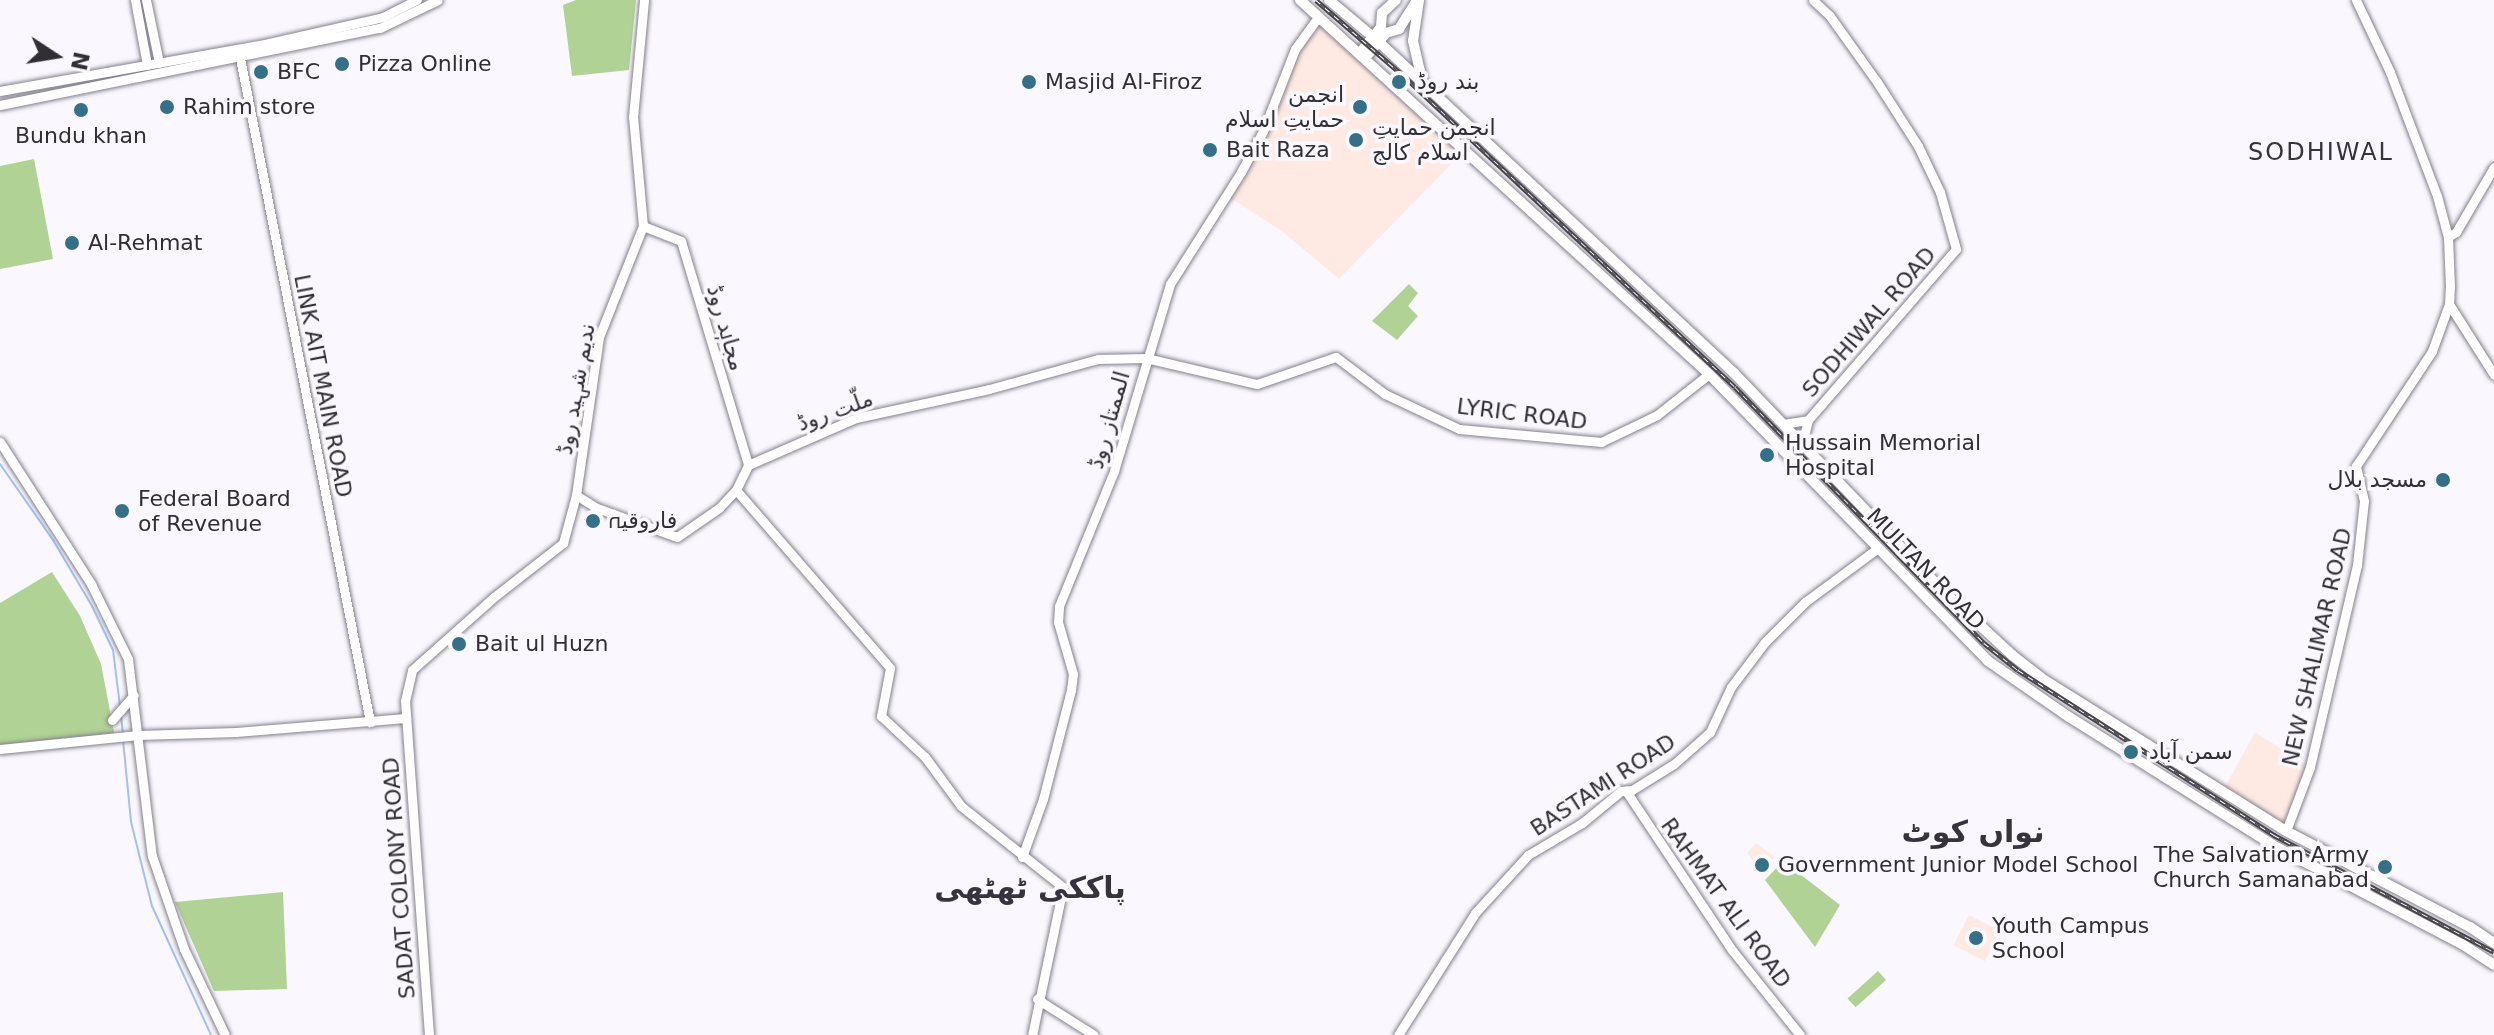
<!DOCTYPE html>
<meta charset="utf-8">
<style>
body{margin:0}
#map{position:relative;width:2494px;height:1035px;overflow:hidden;background:#faf8fe;font-family:"DejaVu Sans",Cairo,sans-serif}
div>[style]{position:absolute}
.education>*{inset:0;background:#ffeae3;transform-origin:0 0}
.green>*{inset:0;background:#b0d294;transform-origin:0 0}
.stream>*{height:2px;margin:-1px;padding:0 1px;transform-origin:1px;border-radius:1px;background:#9fc0fb}
.roads{filter:drop-shadow(0 0 2px #84808d) drop-shadow(0 0 2px #84808d)}
.secondary>*{height:9px;margin:-4.5px;padding:0 4.5px;transform-origin:4.5px;border-radius:4.5px;background:#fff}
.primary>*{height:10px;margin:-5px;padding:0 5px;transform-origin:5px;border-radius:5px;background:#fff}
.rail>*{height:5px;margin-top:-2.5px;transform-origin:0;background:repeating-linear-gradient(90deg,#faf8fe 0 6px,#464449 0 12px);box-sizing:border-box;border-block:2px solid #464449}
.dots>*{width:22px;height:22px;translate:-50% -50%;box-sizing:border-box;border:4px solid #faf8fe;border-radius:50%}
span{translate:-50% -50%;white-space:nowrap;text-align:center;line-height:1.15;-webkit-text-stroke:7px #faf8fe;paint-order:stroke}
.poi-label{font-size:22px;color:#312f34}
.left{translate:0 -50%;text-align:left}
.right{translate:-100% -50%;text-align:right}
.street-label{font-size:22px;color:#312f34}
.neighbourhood-label{font-size:24px;color:#37333e;letter-spacing:2px}
.district-label{font-size:30px;color:#37333e;font-weight:700}
.north{position:absolute;left:16px;top:16px;width:80px;height:80px;-webkit-text-stroke:6px #faf8fe;paint-order:stroke;rotate:102deg;font-size:22px;font-weight:700;line-height:32px;text-align:center;color:#312f34}
.north::after{content:'';display:block;margin:auto;width:28px;height:36px;background:#312f34;clip-path:polygon(50% 0,100% 100%,50% 72%,0 100%)}
</style>
<div id="map">
<div class="education">
<i style="clip-path:polygon(1318px 17px,1465px 150px,1339px 279px,1283px 232px,1226px 195px,1263px 131px,1289px 64px)"></i>
<i style="clip-path:polygon(2255px 732px,2310px 767px,2289px 833px,2221px 794px)"></i>
<i style="clip-path:polygon(1756px 843px,1775px 857px,1762px 872px,1747px 853px)"></i>
<i style="left:1969px;top:915px;width:35px;height:34px;rotate:27deg"></i>
</div>
<div class="green">
<i style="clip-path:polygon(576px 0,636px 0,629px 70px,572px 76px,563px 5px)"></i>
<i style="clip-path:polygon(34px 159px,53px 259px,0 269px,0 166px)"></i>
<i style="clip-path:polygon(1409px 284px,1418px 293px,1408px 306px,1418px 316px,1397px 340px,1372px 321px)"></i>
<i style="clip-path:polygon(52px 572px,80px 616px,101px 664px,115px 737px,0 749px,0 603px)"></i>
<i style="clip-path:polygon(1783px 861px,1840px 905px,1815px 947px,1765px 880px)"></i>
<i style="clip-path:polygon(283px 892px,287px 989px,214px 991px,175px 902px)"></i>
<i style="left:1878px;top:971px;width:12px;height:41px;rotate:48deg"></i>
</div>
<div class="stream">
<i style="left:0;top:464px;width:93px;rotate:55.1deg"></i>
<i style="left:53px;top:540px;width:77px;rotate:59.4deg"></i>
<i style="left:92px;top:606px;width:49px;rotate:64.5deg"></i>
<i style="left:113px;top:650px;width:56px;rotate:82.9deg"></i>
<i style="left:121px;top:716px;width:18px;rotate:84deg"></i>
<i style="left:123px;top:740px;width:82px;rotate:84.4deg"></i>
<i style="left:131px;top:822px;width:87px;rotate:76deg"></i>
<i style="left:152px;top:906px;width:142px;rotate:65.4deg"></i>
</div>
<div class="roads">
<div class="secondary">
<i style="left:135px;top:0;width:66px;rotate:79.5deg"></i>
<i style="left:146px;top:0;width:64px;rotate:78.3deg"></i>
<i style="left:240px;top:58px;width:677px;rotate:78.92deg"></i>
<i style="left:0;top:91px;width:273px;rotate:-10.1deg"></i>
<i style="left:269px;top:43px;width:117px;rotate:-12.8deg"></i>
<i style="left:383px;top:17px;width:38px;rotate:-27deg"></i>
<i style="left:0;top:105px;width:388px;rotate:-11.5deg"></i>
<i style="left:380px;top:28px;width:64px;rotate:-25.8deg"></i>
<i style="left:643px;top:226px;width:41px;rotate:21.5deg"></i>
<i style="left:681px;top:241px;width:234px;rotate:73.3deg"></i>
<i style="left:2448px;top:237px;width:9px;rotate:-32deg"></i>
<i style="left:2456px;top:232px;width:75px;rotate:-59.7deg"></i>
<i style="left:2449px;top:304px;width:84px;rotate:57.6deg"></i>
<i style="left:1783px;top:424px;width:25px;rotate:-9deg"></i>
<i style="left:0;top:442px;width:169px;rotate:57.3deg"></i>
<i style="left:91px;top:584px;width:84px;rotate:63.7deg"></i>
<i style="left:128px;top:659px;width:198px;rotate:83.1deg"></i>
<i style="left:152px;top:856px;width:98px;rotate:71deg"></i>
<i style="left:184px;top:949px;width:95px;rotate:64.5deg"></i>
<i style="left:1802px;top:444px;width:25px;rotate:-76deg"></i>
<i style="left:1808px;top:420px;width:226px;rotate:-49.1deg"></i>
<i style="left:1956px;top:249px;width:59px;rotate:-105.7deg"></i>
<i style="left:1940px;top:192px;width:51px;rotate:-115.6deg"></i>
<i style="left:1918px;top:146px;width:76px;rotate:-122.6deg"></i>
<i style="left:1877px;top:82px;width:81px;rotate:-125.5deg"></i>
<i style="left:1830px;top:16px;width:23px;rotate:-137deg"></i>
<i style="left:736px;top:490px;width:235px;rotate:49.1deg"></i>
<i style="left:890px;top:668px;width:49px;rotate:100.6deg"></i>
<i style="left:881px;top:716px;width:60px;rotate:43deg"></i>
<i style="left:925px;top:757px;width:61px;rotate:53.7deg"></i>
<i style="left:961px;top:806px;width:130px;rotate:38.5deg"></i>
<i style="left:1063px;top:887px;width:151px;rotate:101.8deg"></i>
<i style="left:576px;top:495px;width:25px;rotate:32deg"></i>
<i style="left:597px;top:508px;width:85px;rotate:19.9deg"></i>
<i style="left:677px;top:537px;width:51px;rotate:-34.6deg"></i>
<i style="left:719px;top:508px;width:25px;rotate:-47deg"></i>
<i style="left:736px;top:490px;width:28px;rotate:-64deg"></i>
<i style="left:748px;top:465px;width:118px;rotate:-23.5deg"></i>
<i style="left:856px;top:418px;width:136px;rotate:-12.3deg"></i>
<i style="left:989px;top:389px;width:113px;rotate:-15.4deg"></i>
<i style="left:1098px;top:359px;width:48px;rotate:-1.2deg"></i>
<i style="left:1146px;top:358px;width:114px;rotate:13.2deg"></i>
<i style="left:1257px;top:384px;width:83px;rotate:-18.9deg"></i>
<i style="left:1336px;top:357px;width:61px;rotate:37.1deg"></i>
<i style="left:1385px;top:394px;width:82px;rotate:25.3deg"></i>
<i style="left:1459px;top:429px;width:143px;rotate:5.2deg"></i>
<i style="left:1601px;top:442px;width:62px;rotate:-25.7deg"></i>
<i style="left:1657px;top:415px;width:66px;rotate:-38.3deg"></i>
<i style="left:112px;top:720px;width:33px;rotate:-49deg"></i>
<i style="left:0;top:749px;width:139px;rotate:-5.8deg"></i>
<i style="left:138px;top:735px;width:98px;rotate:-1.8deg"></i>
<i style="left:236px;top:732px;width:170px;rotate:-4.7deg"></i>
<i style="left:1626px;top:791px;width:191px;rotate:56.3deg"></i>
<i style="left:1732px;top:950px;width:109px;rotate:51.3deg"></i>
<i style="left:2286px;top:831px;width:68px;rotate:-69.4deg"></i>
<i style="left:2310px;top:767px;width:207px;rotate:-76.9deg"></i>
<i style="left:2357px;top:565px;width:64px;rotate:-83.8deg"></i>
<i style="left:2364px;top:501px;width:36px;rotate:-103deg"></i>
<i style="left:2356px;top:466px;width:138px;rotate:-56.5deg"></i>
<i style="left:2432px;top:351px;width:50px;rotate:-70.1deg"></i>
<i style="left:2449px;top:304px;width:17px;rotate:-87deg"></i>
<i style="left:2450px;top:287px;width:50px;rotate:-92.3deg"></i>
<i style="left:2448px;top:237px;width:42px;rotate:-105deg"></i>
<i style="left:2437px;top:196px;width:133px;rotate:-110.8deg"></i>
<i style="left:2390px;top:72px;width:80px;rotate:-115.3deg"></i>
<i style="left:1022px;top:857px;width:62px;rotate:-70.1deg"></i>
<i style="left:1043px;top:799px;width:113px;rotate:-75.6deg"></i>
<i style="left:1071px;top:690px;width:16px;rotate:-83deg"></i>
<i style="left:1073px;top:674px;width:54px;rotate:-106.1deg"></i>
<i style="left:1058px;top:622px;width:16px;rotate:-86deg"></i>
<i style="left:1059px;top:606px;width:146px;rotate:-67.8deg"></i>
<i style="left:1114px;top:471px;width:195px;rotate:-73.3deg"></i>
<i style="left:1170px;top:284px;width:133px;rotate:-57.6deg"></i>
<i style="left:1241px;top:172px;width:47px;rotate:-61.8deg"></i>
<i style="left:1263px;top:131px;width:88px;rotate:-68.7deg"></i>
<i style="left:1295px;top:49px;width:39px;rotate:-54deg"></i>
<i style="left:1037px;top:999px;width:67px;rotate:32.3deg"></i>
<i style="left:429px;top:1035px;width:335px;rotate:-94.1deg"></i>
<i style="left:405px;top:701px;width:32px;rotate:-77deg"></i>
<i style="left:412px;top:670px;width:110px;rotate:-41.7deg"></i>
<i style="left:494px;top:597px;width:88px;rotate:-38deg"></i>
<i style="left:563px;top:543px;width:50px;rotate:-74.8deg"></i>
<i style="left:576px;top:495px;width:160px;rotate:-81.7deg"></i>
<i style="left:599px;top:337px;width:119px;rotate:-68.4deg"></i>
<i style="left:643px;top:226px;width:109px;rotate:-95.2deg"></i>
<i style="left:633px;top:117px;width:118px;rotate:-84.6deg"></i>
<i style="left:1398px;top:1035px;width:144px;rotate:-57.7deg"></i>
<i style="left:1475px;top:913px;width:79px;rotate:-47.6deg"></i>
<i style="left:1528px;top:855px;width:63px;rotate:-30.7deg"></i>
<i style="left:1582px;top:823px;width:50px;rotate:-39.4deg"></i>
<i style="left:1621px;top:791px;width:11px;rotate:-5deg"></i>
<i style="left:1632px;top:790px;width:49px;rotate:-31.8deg"></i>
<i style="left:1674px;top:764px;width:48px;rotate:-41.6deg"></i>
<i style="left:1710px;top:732px;width:50px;rotate:-65deg"></i>
<i style="left:1731px;top:687px;width:56px;rotate:-52.9deg"></i>
<i style="left:1765px;top:642px;width:57px;rotate:-45deg"></i>
<i style="left:1805px;top:602px;width:91px;rotate:-36.5deg"></i>
</div>
<div class="primary">
<i style="left:1300px;top:0;width:554px;rotate:42.44deg"></i>
<i style="left:1709px;top:374px;width:400px;rotate:45.8deg"></i>
<i style="left:1988px;top:661px;width:98px;rotate:34.7deg"></i>
<i style="left:2069px;top:717px;width:247px;rotate:32.1deg"></i>
<i style="left:2278px;top:848px;width:208px;rotate:27.6deg"></i>
<i style="left:2462px;top:944px;width:38px;rotate:33deg"></i>
<i style="left:1329px;top:0;width:65px;rotate:40deg"></i>
<i style="left:1379px;top:42px;width:485px;rotate:43deg"></i>
<i style="left:1734px;top:373px;width:306px;rotate:46.2deg"></i>
<i style="left:1946px;top:594px;width:90px;rotate:42.7deg"></i>
<i style="left:2012px;top:655px;width:37px;rotate:38deg"></i>
<i style="left:2041px;top:678px;width:289px;rotate:32deg"></i>
<i style="left:2286px;top:831px;width:208px;rotate:27.6deg"></i>
<i style="left:2470px;top:927px;width:29px;rotate:34deg"></i>
<i style="left:1419px;top:0;width:41px;rotate:98.3deg"></i>
<i style="left:1413px;top:41px;width:40px;rotate:77deg"></i>
<i style="left:1360px;top:53px;width:33px;rotate:-51deg"></i>
<i style="left:1381px;top:27px;width:14px;rotate:-86deg"></i>
<i style="left:1382px;top:13px;width:19px;rotate:-43deg"></i>
<i style="left:1365px;top:58px;width:33px;rotate:-50deg"></i>
<i style="left:1386px;top:33px;width:14px;rotate:-17deg"></i>
<i style="left:1399px;top:29px;width:32px;rotate:-58deg"></i>
</div>
</div>
<div class="rail">
<i style="left:1316px;top:0;width:119px;rotate:40.9deg"></i>
<i style="left:1406px;top:78px;width:451px;rotate:43.2deg"></i>
<i style="left:1735px;top:387px;width:357px;rotate:45.8deg"></i>
<i style="left:1984px;top:643px;width:43px;rotate:38.5deg"></i>
<i style="left:2018px;top:670px;width:305px;rotate:32.8deg"></i>
<i style="left:2274px;top:835px;width:249px;rotate:28deg"></i>
</div>
<div class="dots">
<i style="left:342px;top:64px;background:#357088"></i>
<i style="left:261px;top:72px;background:#357088"></i>
<i style="left:1029px;top:82px;background:#357088"></i>
<i style="left:1399px;top:82px;background:#357088"></i>
<i style="left:167px;top:107px;background:#357088"></i>
<i style="left:1360px;top:107px;background:#357088"></i>
<i style="left:81px;top:110px;background:#357088"></i>
<i style="left:1356px;top:140px;background:#357088"></i>
<i style="left:1210px;top:150px;background:#357088"></i>
<i style="left:72px;top:243px;background:#357088"></i>
<i style="left:1767px;top:455px;background:#357088"></i>
<i style="left:2443px;top:480px;background:#357088"></i>
<i style="left:122px;top:511px;background:#357088"></i>
<i style="left:593px;top:521px;background:#357088"></i>
<i style="left:459px;top:644px;background:#357088"></i>
<i style="left:2131px;top:752px;background:#357088"></i>
<i style="left:1762px;top:865px;background:#357088"></i>
<i style="left:2385px;top:867px;background:#357088"></i>
<i style="left:1976px;top:938px;background:#357088"></i>
</div>
<div class="poi-label">
<span class="left" style="left:358px;top:64px">Pizza Online</span>
<span class="left" style="left:277px;top:72px">BFC</span>
<span class="left" style="left:1045px;top:82px">Masjid Al-Firoz</span>
<span class="left" style="left:1417px;top:82px">بند روڈ</span>
<span class="right" style="left:1344px;top:107px">انجمن<br>حمایتِ اسلام</span>
<span class="left" style="left:183px;top:107px">Rahim store</span>
<span class="left" style="left:1372px;top:140px">انجمن حمایتِ<br>اسلام کالج</span>
<span style="left:81px;top:136px">Bundu khan</span>
<span class="left" style="left:1226px;top:150px">Bait Raza</span>
<span class="left" style="left:88px;top:243px">Al-Rehmat</span>
<span class="left" style="left:1785px;top:455px">Hussain Memorial<br>Hospital</span>
<span class="right" style="left:2427px;top:480px">مسجد بلال</span>
<span class="left" style="left:138px;top:511px">Federal Board<br>of Revenue</span>
<span class="left" style="left:609px;top:521px">فاروقیہ</span>
<span class="left" style="left:475px;top:644px">Bait ul Huzn</span>
<span class="left" style="left:2149px;top:752px">سمن آباد</span>
<span class="right" style="left:2369px;top:867px">The Salvation Army<br>Church Samanabad</span>
<span class="left" style="left:1778px;top:865px">Government Junior Model School</span>
<span class="left" style="left:1992px;top:938px">Youth Campus<br>School</span>
</div>
<div class="street-label">
<span style="left:1869px;top:322px;rotate:-49deg">SODHIWAL ROAD</span>
<span style="left:726px;top:328px;rotate:74deg">مجاہد روڈ</span>
<span style="left:323px;top:386px;rotate:79deg">LINK AIT MAIN ROAD</span>
<span style="left:576px;top:389px;rotate:-80deg">ندیم شہید روڈ</span>
<span style="left:835px;top:411px;rotate:-20deg">ملّت روڈ</span>
<span style="left:1522px;top:414px;rotate:7deg">LYRIC ROAD</span>
<span style="left:1109px;top:420px;rotate:-74deg">الممتاز روڈ</span>
<span style="left:1926px;top:569px;rotate:46deg">MULTAN ROAD</span>
<span style="left:2317px;top:647px;rotate:-77deg">NEW SHALIMAR ROAD</span>
<span style="left:1603px;top:785px;rotate:-33deg">BASTAMI ROAD</span>
<span style="left:399px;top:878px;rotate:-94deg">SADAT COLONY ROAD</span>
<span style="left:1726px;top:903px;rotate:54deg">RAHMAT ALI ROAD</span>
</div>
<div class="neighbourhood-label">
<span style="left:2321px;top:153px">SODHIWAL</span>
</div>
<div class="district-label">
<span style="left:1973px;top:832px">نواں کوٹ</span>
<span style="left:1030px;top:888px">پاککی ٹھٹھی</span>
</div>
<div class="north">N</div>
</div>
